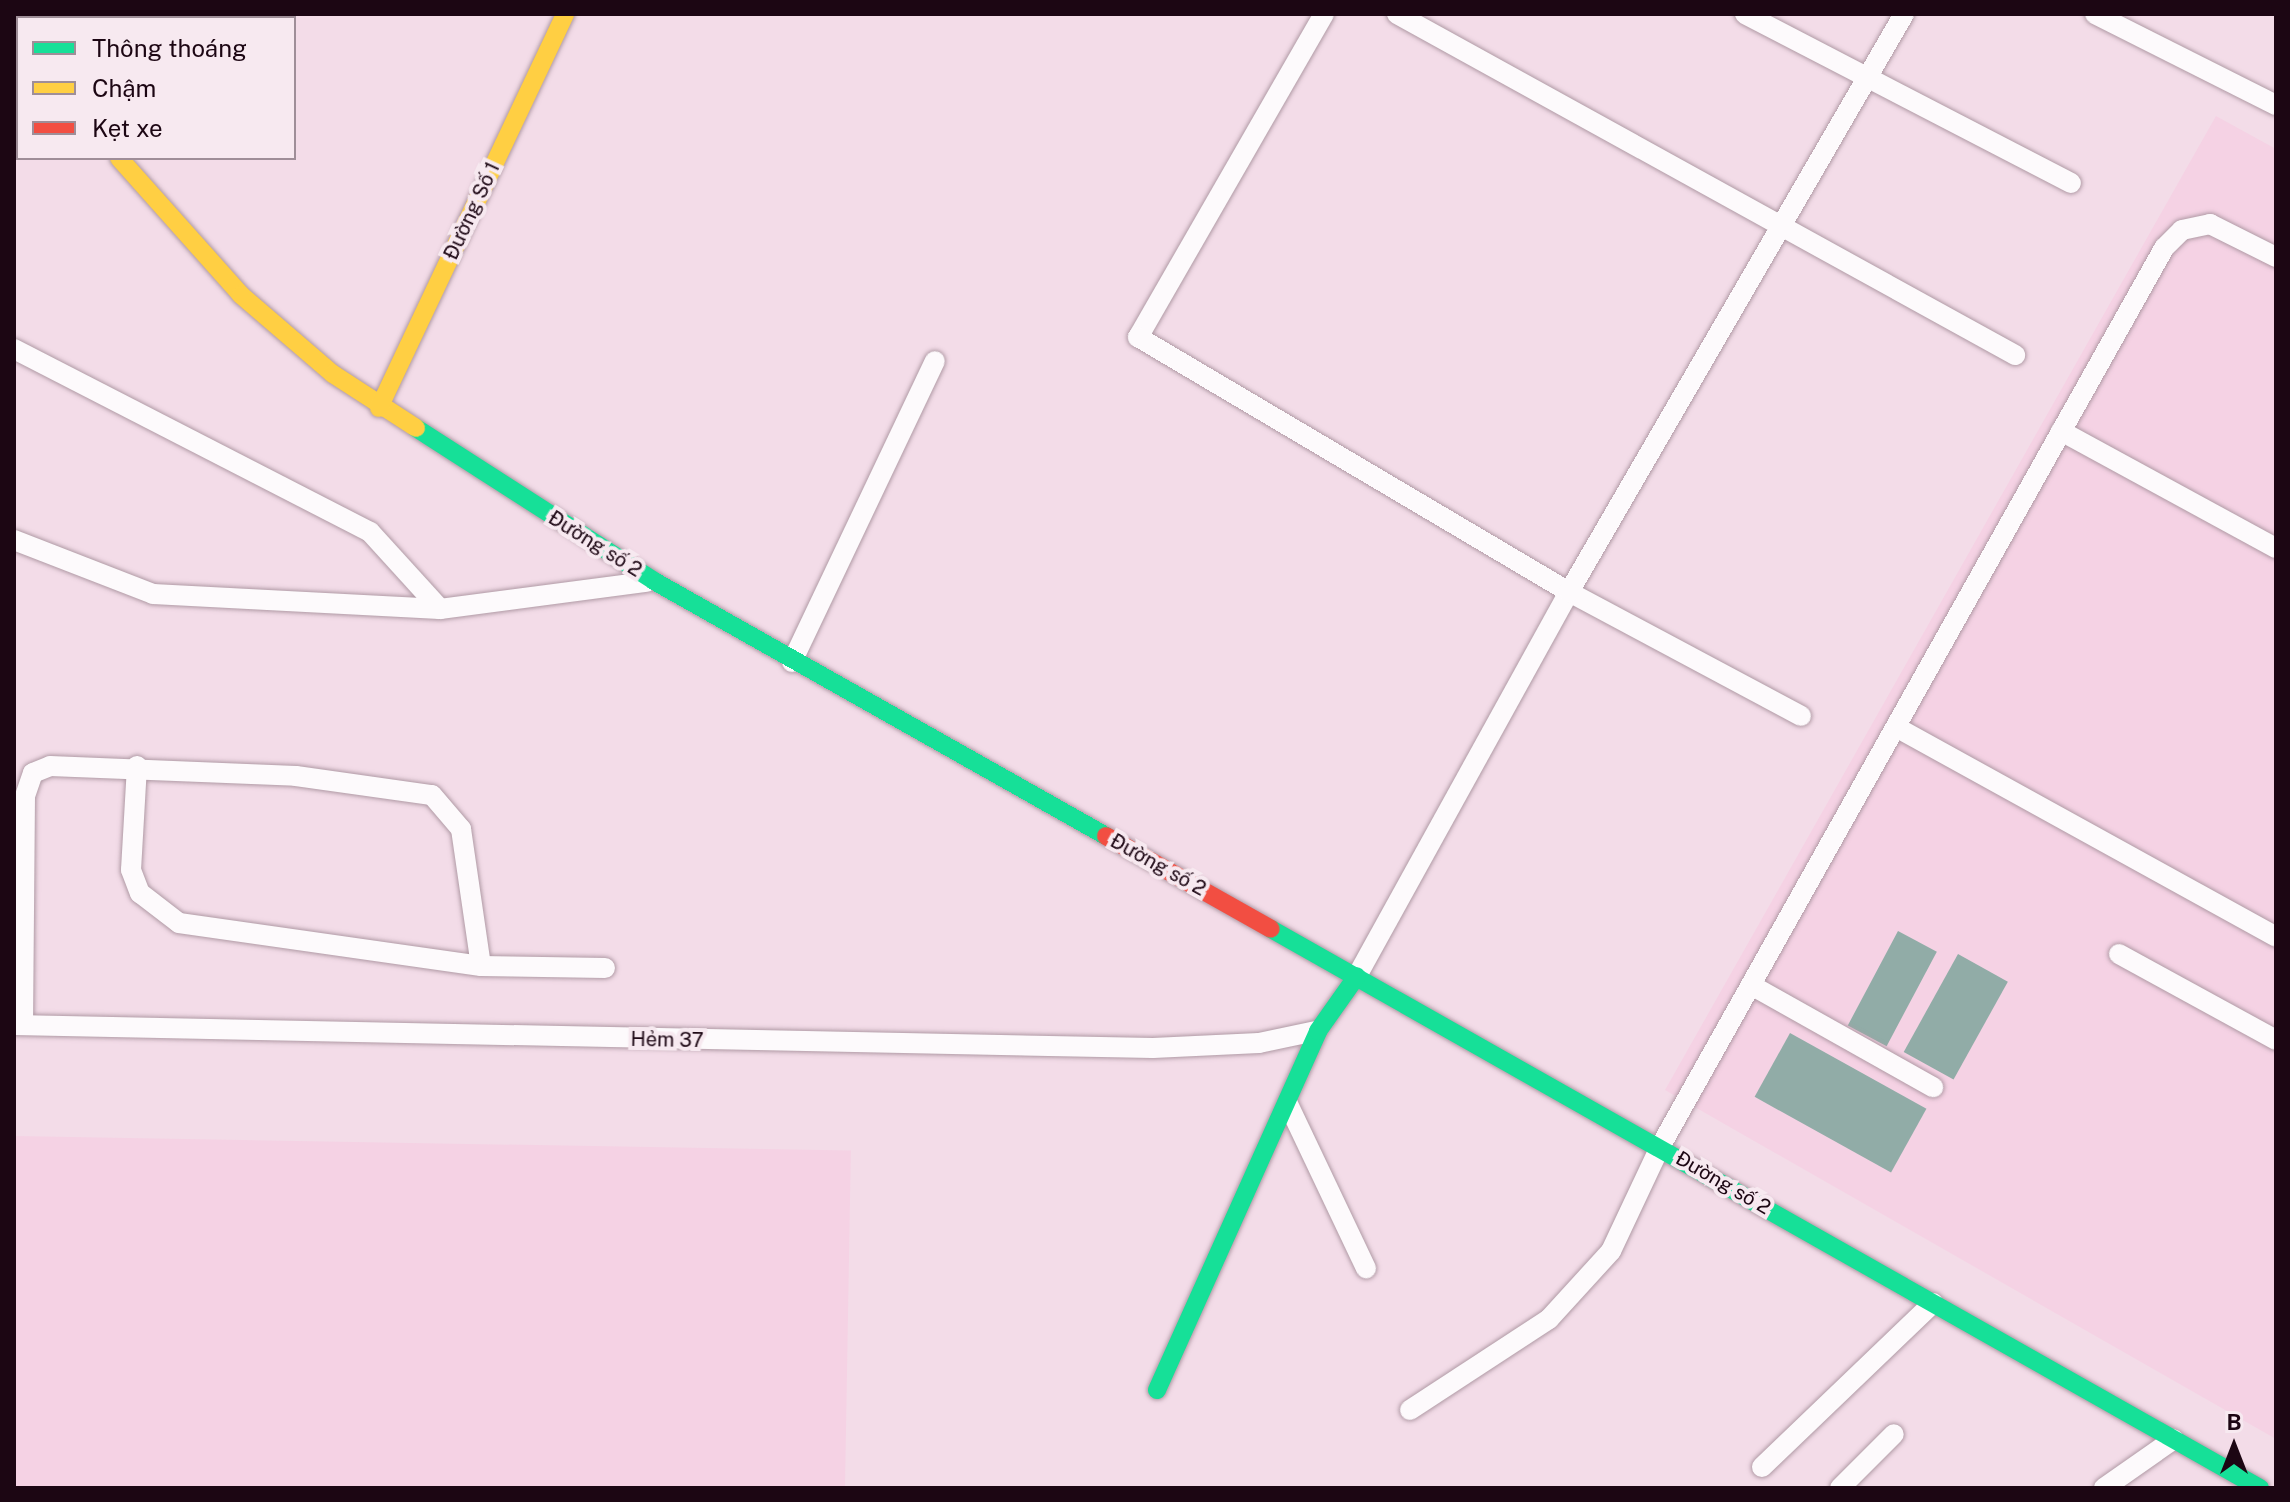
<!DOCTYPE html>
<meta charset="utf-8">
<style>
body{margin:0}
#map{position:relative;width:2290px;height:1502px;overflow:hidden;background:#f3dce8;font-family:"Public Sans",sans-serif}
div>[style]{position:absolute}
.built>*{inset:0;background:#f5d2e4;transform-origin:0 0}
.building>*{inset:0;background:#91aca7;transform-origin:0 0}
.roads{filter:drop-shadow(0 0 2px #b09aa5) drop-shadow(0 0 2px #b09aa5)}
.lane>*{height:20px;margin:-10px;padding:0 10px;transform-origin:10px;border-radius:10px;background:#fdfafc}
.fast>*{height:18px;margin:-9px;padding:0 9px;transform-origin:9px;border-radius:9px;background:#16e098}
.slow>*{height:18px;margin:-9px;padding:0 9px;transform-origin:9px;border-radius:9px;background:#ffcf43}
.jam>*{height:18px;margin:-9px;padding:0 9px;transform-origin:9px;border-radius:9px;background:#f24e42}
span{translate:-50% -50%;white-space:nowrap;text-align:center;line-height:1.15;-webkit-text-stroke:8px #f7e9f0;paint-order:stroke}
.street-label{font-size:20px;color:#1c0613}
.frame{position:absolute;inset:0;border:16px solid #1c0613;pointer-events:none}
.legend{position:absolute;left:16px;top:16px;width:280px;height:144px;box-sizing:border-box;background:#f7e9f0;border:2px solid #9f8e98;margin:0;padding:10px 14px;list-style:none;font-size:24px;color:#1c0613}
.legend li{display:flex;align-items:center;gap:16px;height:40px}
.legend b{width:40px;border:2px solid #9f8e98}
.north{position:absolute;left:2194px;top:1406px;width:80px;height:80px;-webkit-text-stroke:6px #f7e9f0;paint-order:stroke;rotate:0deg;font-size:22px;font-weight:700;line-height:32px;text-align:center;color:#1c0613}
.north::after{content:'';display:block;margin:auto;width:28px;height:36px;background:#1c0613;clip-path:polygon(50% 0,100% 100%,50% 72%,0 100%)}
</style>
<div id="map">
<div class="built">
<i style="clip-path:polygon(2216px 116px,2276px 149px,2276px 1439px,1665px 1090px)"></i>
<i style="left:14px;top:1136px;width:837px;height:352px;rotate:1deg"></i>
</div>
<div class="building">
<i style="left:1898px;top:931px;width:44px;height:107px;rotate:28deg"></i>
<i style="left:1958px;top:954px;width:57px;height:112px;rotate:29deg"></i>
<i style="left:1790px;top:1033px;width:156px;height:73px;rotate:29deg"></i>
</div>
<div class="roads">
<div class="lane">
<i style="left:1324px;top:14px;width:373px;rotate:119.9deg"></i>
<i style="left:1138px;top:337px;width:501px;rotate:30.61deg"></i>
<i style="left:1569px;top:592px;width:263px;rotate:28.1deg"></i>
<i style="left:1397px;top:14px;width:706px;rotate:28.89deg"></i>
<i style="left:1745px;top:14px;width:367px;rotate:27.4deg"></i>
<i style="left:2095px;top:14px;width:203px;rotate:26.7deg"></i>
<i style="left:14px;top:349px;width:400px;rotate:27.2deg"></i>
<i style="left:370px;top:532px;width:104px;rotate:47.7deg"></i>
<i style="left:2061px;top:431px;width:245px;rotate:28.6deg"></i>
<i style="left:14px;top:540px;width:149px;rotate:21.2deg"></i>
<i style="left:153px;top:594px;width:287px;rotate:3deg"></i>
<i style="left:440px;top:609px;width:208px;rotate:-7.5deg"></i>
<i style="left:792px;top:662px;width:333px;rotate:-64.6deg"></i>
<i style="left:1896px;top:727px;width:434px;rotate:28.9deg"></i>
<i style="left:137px;top:766px;width:104px;rotate:93.3deg"></i>
<i style="left:131px;top:870px;width:25px;rotate:69deg"></i>
<i style="left:140px;top:893px;width:49px;rotate:37.6deg"></i>
<i style="left:179px;top:923px;width:305px;rotate:8.1deg"></i>
<i style="left:481px;top:966px;width:124px;rotate:0.9deg"></i>
<i style="left:2119px;top:954px;width:179px;rotate:28.7deg"></i>
<i style="left:1357px;top:976px;width:439px;rotate:-61.1deg"></i>
<i style="left:1569px;top:592px;width:668px;rotate:-59.9deg"></i>
<i style="left:1751px;top:985px;width:209px;rotate:29.3deg"></i>
<i style="left:14px;top:1025px;width:1139px;rotate:1.16deg"></i>
<i style="left:1153px;top:1048px;width:106px;rotate:-2.7deg"></i>
<i style="left:1259px;top:1043px;width:58px;rotate:-11.9deg"></i>
<i style="left:23px;top:1025px;width:229px;rotate:-89.5deg"></i>
<i style="left:25px;top:796px;width:24px;rotate:-71deg"></i>
<i style="left:33px;top:773px;width:18px;rotate:-22deg"></i>
<i style="left:50px;top:766px;width:246px;rotate:2.3deg"></i>
<i style="left:296px;top:776px;width:137px;rotate:8deg"></i>
<i style="left:432px;top:795px;width:45px;rotate:49.5deg"></i>
<i style="left:461px;top:829px;width:138px;rotate:81.7deg"></i>
<i style="left:1288px;top:1104px;width:182px;rotate:64.6deg"></i>
<i style="left:1410px;top:1410px;width:166px;rotate:-33.2deg"></i>
<i style="left:1549px;top:1319px;width:92px;rotate:-47.6deg"></i>
<i style="left:1611px;top:1251px;width:115px;rotate:-64.8deg"></i>
<i style="left:1660px;top:1147px;width:1031px;rotate:-60.72deg"></i>
<i style="left:2164px;top:248px;width:25px;rotate:-45deg"></i>
<i style="left:2182px;top:230px;width:29px;rotate:-12deg"></i>
<i style="left:2210px;top:224px;width:74px;rotate:26.6deg"></i>
<i style="left:1762px;top:1467px;width:237px;rotate:-43.8deg"></i>
<i style="left:1840px;top:1488px;width:76px;rotate:-45deg"></i>
<i style="left:2104px;top:1488px;width:85px;rotate:-35deg"></i>
</div>
<div class="fast">
<i style="left:14px;top:15px;width:7px;rotate:56deg"></i>
<i style="left:416px;top:428px;width:283px;rotate:32.7deg"></i>
<i style="left:654px;top:581px;width:519px;rotate:29.43deg"></i>
<i style="left:1271px;top:929px;width:1136px;rotate:29.48deg"></i>
<i style="left:1157px;top:1390px;width:393px;rotate:-65.8deg"></i>
<i style="left:1318px;top:1031px;width:67px;rotate:-54.7deg"></i>
</div>
<div class="slow">
<i style="left:119px;top:158px;width:183px;rotate:48.3deg"></i>
<i style="left:241px;top:295px;width:121px;rotate:40.7deg"></i>
<i style="left:333px;top:374px;width:99px;rotate:33deg"></i>
<i style="left:379px;top:408px;width:436px;rotate:-64.7deg"></i>
</div>
<div class="jam">
<i style="left:1106px;top:836px;width:189px;rotate:29.4deg"></i>
</div>
</div>
<div class="street-label">
<span style="left:472px;top:211px;rotate:-65deg">Đường Số 1</span>
<span style="left:595px;top:544px;rotate:32deg">Đường số 2</span>
<span style="left:1158px;top:865px;rotate:29deg">Đường số 2</span>
<span style="left:667px;top:1040px;rotate:1deg">Hẻm 37</span>
<span style="left:1723px;top:1183px;rotate:30deg">Đường số 2</span>
</div>
<div class="frame"></div>
<ul class="legend">
<li><b style="height:10px;background:#16e098"></b>Thông thoáng</li>
<li><b style="height:10px;background:#ffcf43"></b>Chậm</li>
<li><b style="height:10px;background:#f24e42"></b>Kẹt xe</li>
</ul>
<div class="north">B</div>
</div>
